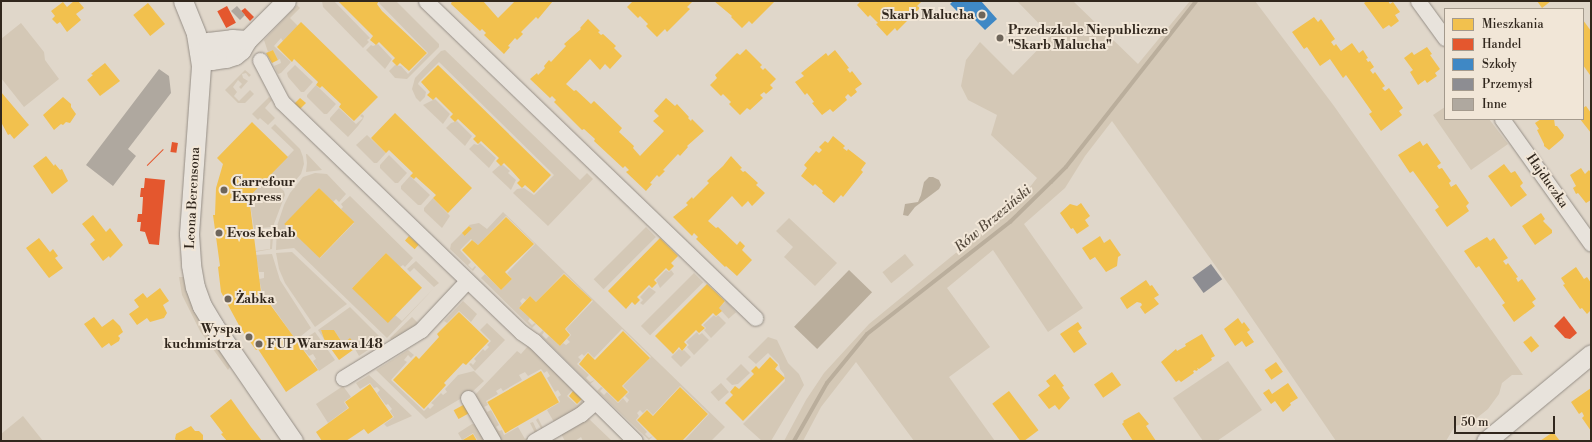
<!DOCTYPE html>
<meta charset="utf-8">
<style>
body{margin:0}
#map{position:relative;width:1592px;height:442px;overflow:hidden;background:#e0d7ca;font-family:"Libre Bodoni",serif}
div>[style]{position:absolute}
.green>*{inset:0;background:#d4c8b6;transform-origin:0 0}
.water>*{inset:0;background:#baae9c;transform-origin:0 0}
.homes>*{inset:0;background:#f2c14e;transform-origin:0 0}
.shops>*{inset:0;background:#e4572e;transform-origin:0 0}
.schools>*{inset:0;background:#3f88c5}
.industry>*{inset:0;background:#8d8d92;transform-origin:0 0}
.stream>*{height:4px;margin:-2px;padding:0 2px;transform-origin:2px;border-radius:2px;background:#baae9c}
.building>*{inset:0;background:#afa89f}
.roads{filter:drop-shadow(0 0 1px #958e86) drop-shadow(0 0 1px #958e86)}
.minor>*{height:15px;margin:-7.5px;padding:0 7.5px;transform-origin:7.5px;border-radius:7.5px;background:#e8e3dc}
.tertiary>*{height:19px;margin:-9.5px;padding:0 9.5px;transform-origin:9.5px;border-radius:9.5px;background:#e8e3dc}
.dots>*{width:11px;height:11px;translate:-50% -50%;box-sizing:border-box;border:2px solid #f1e6d7;border-radius:50%}
span{translate:-50% -50%;white-space:nowrap;text-align:center;line-height:1.15;-webkit-text-stroke:4px #f1e6d7;paint-order:stroke}
.poi-label{font-size:13px;color:#31271d;font-weight:700}
.right{translate:-100% -50%;text-align:right}
.left{translate:0 -50%;text-align:left}
.street-label{font-size:13px;color:#31271d}
.water-label{font-size:14px;color:#554a3d;font-style:italic}
.frame{position:absolute;inset:0;border:2px solid #31271d;pointer-events:none}
.legend{position:absolute;left:1444px;top:8px;width:140px;height:112px;box-sizing:border-box;background:#f1e6d7;border:1px solid #a49a8d;margin:0;padding:5px 7px;list-style:none;font-size:12px;color:#31271d}
.legend li{display:flex;align-items:center;gap:8px;height:20px}
.legend b{width:20px;border:1px solid #a49a8d}
.scale{position:absolute;left:1454px;top:416px;width:101px;height:18px;box-sizing:border-box;border:2px solid #31271d;border-top:0;padding-left:5px;font-size:12px;line-height:14px;white-space:nowrap;color:#31271d;-webkit-text-stroke:3px #f1e6d7;paint-order:stroke}
</style>
<div id="map">
<div class="green">
<i style="clip-path:polygon(322px 1px,334px 1px,370px 38px,367px 40px,369px 42px,363px 48px,323px 7px)"></i>
<i style="clip-path:polygon(380px 1px,396px 1px,439px 44px,439px 47px,407px 79px,395px 78px,389px 71px,395px 65px,401px 66px,408px 74px,428px 53px,379px 3px)"></i>
<i style="clip-path:polygon(1017px 1px,1073px 1px,1138px 64px,1190px 1px,1255px 1px,1334px 106px,1523px 375px,1512px 375px,1502px 383px,1499px 394px,1488px 409px,1473px 421px,1455px 426px,1446px 441px,1336px 441px,1232px 289px,1112px 121px,1085px 156px,1065px 188px,1024px 224px,1083px 308px,1048px 332px,993px 250px,947px 288px,990px 347px,949px 377px,995px 441px,914px 441px,856px 362px,821px 407px,803px 441px,784px 441px,806px 400px,824px 373px,869px 324px,1018px 202px,1037px 178px,991px 135px,997px 115px,968px 100px,961px 86px,966px 60px,980px 42px,1013px 75px,1051px 36px)"></i>
<i style="clip-path:polygon(297px 5px,300px 8px,290px 18px,298px 26px,283px 41px,281px 38px,274px 46px,291px 62px,281px 73px,278px 74px,274px 66px,281px 63px,280px 59px,278px 60px,273px 50px,268px 52px,264px 40px)"></i>
<i style="clip-path:polygon(21px 23px,44px 52px,45px 60px,59px 79px,24px 107px,1px 78px,1px 39px)"></i>
<i style="clip-path:polygon(378px 44px,392px 59px,385px 69px,366px 50px,371px 45px,373px 46px)"></i>
<i style="clip-path:polygon(445px 50px,580px 180px,587px 173px,593px 179px,548px 226px,513px 193px,517px 189px,524px 188px,534px 195px,554px 175px,439px 62px,419px 82px,418px 84px,426px 92px,425px 97px,420px 102px,416px 98px,412px 89px,415px 78px,441px 51px)"></i>
<i style="clip-path:polygon(295px 65px,313px 82px,304px 92px,301px 92px,288px 77px,287px 73px)"></i>
<i style="clip-path:polygon(245px 70px,251px 75px,249px 77px,246px 73px,242px 74px,243px 78px,248px 81px,241px 89px,239px 87px,242px 84px,238px 80px,233px 87px,237px 92px,234px 96px,239px 101px,250px 90px,254px 94px,245px 103px,238px 103px,225px 90px)"></i>
<i style="clip-path:polygon(316px 85px,336px 104px,327px 114px,324px 114px,307px 97px,307px 95px)"></i>
<i style="clip-path:polygon(269px 97px,272px 100px,265px 108px,275px 118px,268px 125px,260px 118px,258px 120px,252px 114px)"></i>
<i style="clip-path:polygon(435px 99px,450px 114px,443px 124px,423px 105px)"></i>
<i style="clip-path:polygon(1445px 107px,1445px 119px,1489px 119px,1508px 144px,1471px 170px,1433px 115px)"></i>
<i style="clip-path:polygon(339px 108px,356px 124px,363px 118px,360px 116px,362px 114px,364px 116px,363px 119px,358px 126px,348px 137px,330px 120px,330px 118px)"></i>
<i style="clip-path:polygon(457px 121px,472px 136px,465px 146px,446px 128px,451px 123px)"></i>
<i style="clip-path:polygon(275px 124px,300px 149px,303px 157px,304px 164px,301px 174px,288px 189px,271px 174px,294px 150px,271px 128px)"></i>
<i style="clip-path:polygon(367px 135px,386px 153px,377px 163px,374px 163px,356px 145px)"></i>
<i style="clip-path:polygon(480px 143px,496px 158px,489px 168px,469px 149px,474px 144px,478px 145px)"></i>
<i style="clip-path:polygon(306px 154px,307px 154px,322px 170px,306px 172px,307px 163px)"></i>
<i style="clip-path:polygon(389px 155px,407px 173px,398px 183px,395px 183px,380px 168px,380px 165px)"></i>
<i style="clip-path:polygon(500px 165px,503px 165px,510px 171px,508px 173px,516px 180px,511px 190px,492px 172px)"></i>
<i style="clip-path:polygon(315px 173px,327px 174px,346px 194px,339px 202px,336px 199px,333px 202px,319px 188px,286px 224px,320px 258px,354px 223px,341px 209px,343px 207px,341px 204px,350px 196px,413px 258px,405px 267px,403px 265px,400px 267px,386px 253px,352px 288px,395px 315px,402px 321px,434px 288px,387px 338px,294px 248px,276px 250px,277px 226px,284px 205px,290px 193px,303px 177px)"></i>
<i style="clip-path:polygon(410px 176px,430px 195px,421px 205px,418px 205px,401px 189px,401px 186px)"></i>
<i style="clip-path:polygon(268px 177px,284px 191px,285px 195px,274px 224px,272px 249px,255px 252px,255px 251px,270px 249px,271px 227px,254px 229px,249px 197px)"></i>
<i style="clip-path:polygon(433px 198px,450px 216px,442px 228px,424px 211px,424px 208px)"></i>
<i style="clip-path:polygon(503px 212px,725px 427px,711px 441px,684px 441px,709px 414px,680px 386px,653px 415px,647px 409px,643px 413px,640px 410px,637px 413px,639px 416px,636px 420px,647px 432px,645px 434px,649px 438px,653px 436px,649px 440px,597px 391px,601px 387px,603px 388px,600px 391px,604px 395px,607px 392px,618px 403px,623px 398px,627px 403px,629px 400px,625px 396px,629px 392px,623px 386px,651px 357px,622px 329px,594px 358px,588px 352px,584px 356px,582px 354px,578px 357px,581px 360px,577px 364px,589px 375px,586px 378px,590px 382px,595px 380px,590px 384px,539px 334px,543px 330px,544px 332px,542px 335px,546px 339px,549px 336px,560px 346px,563px 343px,566px 345px,570px 342px,567px 339px,571px 335px,566px 329px,593px 301px,564px 273px,536px 302px,530px 296px,526px 300px,523px 298px,520px 301px,522px 304px,519px 308px,530px 318px,528px 321px,532px 325px,535px 323px,536px 324px,532px 328px,481px 278px,485px 274px,501px 290px,512px 279px,507px 273px,535px 244px,506px 216px,478px 245px,471px 239px,460px 250px,471px 262px,468px 265px,472px 269px,475px 266px,476px 267px,473px 271px,450px 249px,451px 244px,462px 233px,465px 236px,471px 229px,469px 225px,479px 223px,487px 229px)"></i>
<i style="clip-path:polygon(789px 218px,837px 263px,815px 286px,784px 257px,793px 247px,776px 231px)"></i>
<i style="left:646px;top:227px;width:14px;height:74px;rotate:45deg"></i>
<i style="clip-path:polygon(292px 252px,347px 304px,315px 327px,285px 283px,279px 269px,276px 253px)"></i>
<i style="clip-path:polygon(272px 254px,280px 280px,311px 328px,296px 340px,262px 292px,259px 279px,264px 278px,264px 272px,259px 272px,255px 255px)"></i>
<i style="left:905px;top:254px;width:14px;height:29px;rotate:51deg"></i>
<i style="clip-path:polygon(416px 261px,439px 283px,434px 287px,414px 268px,410px 272px,407px 269px)"></i>
<i style="clip-path:polygon(666px 270px,669px 272px,671px 270px,674px 274px,660px 288px,656px 280px)"></i>
<i style="left:694px;top:273px;width:13px;height:75px;rotate:45deg"></i>
<i style="clip-path:polygon(179px 277px,185px 277px,202px 322px,230px 367px,228px 370px,200px 331px,182px 295px)"></i>
<i style="clip-path:polygon(649px 287px,656px 292px,643px 305px,640px 303px,643px 300px,640px 297px)"></i>
<i style="clip-path:polygon(463px 301px,477px 314px,471px 322px,459px 311px,447px 323px,444px 321px)"></i>
<i style="left:726px;top:301px;width:15px;height:10px;rotate:48deg"></i>
<i style="clip-path:polygon(350px 307px,383px 340px,359px 356px,355px 349px,357px 347px,350px 339px,343px 344px,334px 330px,321px 330px,324px 339px,318px 330px)"></i>
<i style="clip-path:polygon(714px 315px,716px 317px,718px 315px,726px 323px,711px 338px,704px 330px,706px 328px,703px 325px)"></i>
<i style="clip-path:polygon(412px 317px,419px 324px,392px 340px,390px 338px)"></i>
<i style="clip-path:polygon(487px 323px,505px 340px,475px 371px,469px 364px,471px 363px,473px 365px,476px 361px,474px 359px,483px 349px,485px 351px,489px 347px,487px 345px,491px 341px,480px 330px)"></i>
<i style="clip-path:polygon(315px 332px,335px 360px,319px 371px,313px 361px,316px 359px,313px 354px,309px 356px,298px 343px)"></i>
<i style="clip-path:polygon(697px 332px,699px 335px,702px 333px,709px 340px,694px 355px,687px 347px,689px 345px,686px 342px)"></i>
<i style="clip-path:polygon(768px 337px,777px 340px,788px 363px,799px 374px,804px 385px,771px 441px,762px 441px,743px 424px,785px 381px,784px 374px,780px 369px,779px 364px,768px 353px,756px 364px,748px 357px)"></i>
<i style="clip-path:polygon(528px 346px,573px 389px,567px 396px,577px 405px,582px 400px,582px 405px,542px 430px,536px 420px,538px 418px,543px 428px,554px 422px,547px 410px,560px 402px,558px 397px,561px 395px,558px 390px,555px 392px,547px 378px,550px 376px,547px 371px,544px 373px,541px 369px,528px 376px,525px 372px,519px 375px,522px 380px,503px 391px,501px 388px,496px 391px,498px 394px,486px 401px,488px 405px,484px 407px,487px 412px,491px 410px,499px 425px,496px 427px,499px 431px,502px 430px,504px 435px,518px 427px,525px 439px,535px 433px,530px 423px,533px 422px,538px 433px,524px 441px,499px 441px,474px 396px,517px 351px,521px 354px)"></i>
<i style="clip-path:polygon(679px 349px,682px 351px,684px 350px,691px 357px,681px 367px,671px 357px)"></i>
<i style="clip-path:polygon(408px 350px,414px 355px,411px 358px,408px 355px,404px 360px,407px 362px,391px 380px,424px 411px,428px 407px,430px 409px,434px 405px,431px 403px,441px 393px,443px 395px,447px 392px,445px 389px,458px 375px,474px 371px,484px 381px,472px 392px,426px 419px,376px 370px)"></i>
<i style="clip-path:polygon(1228px 361px,1262px 410px,1217px 441px,1203px 441px,1173px 398px)"></i>
<i style="clip-path:polygon(741px 364px,750px 373px,738px 384px,732px 385px,726px 379px)"></i>
<i style="clip-path:polygon(369px 375px,389px 394px,412px 416px,387px 427px,384px 424px,394px 417px,390px 411px,392px 409px,388px 404px,386px 405px,377px 393px,380px 390px,377px 387px,374px 388px,370px 383px,360px 389px,356px 383px)"></i>
<i style="left:721px;top:383px;width:12px;height:14px;rotate:48deg"></i>
<i style="clip-path:polygon(343px 386px,351px 397px,344px 402px,348px 408px,328px 423px,316px 404px)"></i>
<i style="clip-path:polygon(594px 410px,588px 418px,612px 441px,583px 441px,581px 437px,575px 441px,565px 441px,560px 432px,550px 439px,551px 441px,548px 441px,548px 438px)"></i>
<i style="clip-path:polygon(23px 416px,43px 441px,1px 441px,1px 434px)"></i>
<i style="clip-path:polygon(472px 424px,477px 425px,486px 441px,478px 441px,473px 433px,462px 440px,458px 433px)"></i>
</div>
<div class="water">
<i style="clip-path:polygon(929px 177px,933px 177px,939px 180px,941px 185px,939px 189px,915px 207px,908px 216px,903px 215px,905px 204px,918px 202px,921px 195px,924px 182px)"></i>
<i style="left:849px;top:270px;width:32px;height:79px;rotate:44deg"></i>
</div>
<div class="homes">
<i style="clip-path:polygon(74px 1px,78px 1px,84px 8px,76px 14px,81px 20px,67px 32px,60px 22px,57px 24px,52px 19px,55px 16px,51px 11px,63px 2px,67px 7px)"></i>
<i style="clip-path:polygon(338px 1px,379px 1px,377px 4px,382px 11px,427px 53px,409px 71px,400px 63px,397px 66px,392px 61px,395px 58px,379px 42px,376px 45px,370px 40px,373px 36px)"></i>
<i style="clip-path:polygon(452px 1px,483px 1px,498px 18px,515px 1px,553px 1px,538px 19px,536px 17px,521px 32px,523px 34px,517px 40px,515px 38px,508px 46px,510px 47px,504px 54px,484px 35px,486px 33px,482px 29px,480px 31px,451px 4px)"></i>
<i style="clip-path:polygon(633px 1px,693px 1px,687px 7px,690px 9px,667px 32px,665px 29px,657px 37px,646px 26px,648px 24px,640px 16px,638px 18px,627px 7px)"></i>
<i style="clip-path:polygon(714px 1px,775px 1px,752px 24px,749px 21px,742px 28px,731px 17px,732px 16px)"></i>
<i style="clip-path:polygon(861px 1px,922px 1px,917px 6px,920px 8px,897px 31px,895px 28px,887px 36px,876px 24px,878px 23px,870px 15px,868px 17px,857px 5px)"></i>
<i style="clip-path:polygon(1367px 1px,1388px 1px,1390px 4px,1393px 2px,1400px 12px,1395px 15px,1399px 21px,1391px 27px,1389px 25px,1383px 29px,1364px 3px)"></i>
<i style="clip-path:polygon(1537px 1px,1551px 1px,1542px 8px)"></i>
<i style="left:148px;top:3px;width:27px;height:19px;rotate:51deg"></i>
<i style="clip-path:polygon(1314px 17px,1318px 22px,1321px 19px,1335px 39px,1331px 42px,1334px 46px,1336px 44px,1341px 51px,1352px 43px,1359px 53px,1363px 50px,1368px 58px,1366px 59px,1368px 62px,1370px 61px,1374px 67px,1370px 70px,1373px 74px,1375px 72px,1385px 86px,1382px 88px,1385px 91px,1389px 88px,1403px 108px,1399px 111px,1402px 115px,1381px 131px,1369px 114px,1372px 112px,1346px 75px,1343px 78px,1330px 59px,1320px 66px,1307px 47px,1304px 49px,1292px 32px)"></i>
<i style="clip-path:polygon(588px 19px,600px 31px,598px 32px,601px 35px,603px 34px,616px 46px,614px 48px,622px 56px,610px 69px,605px 64px,600px 70px,590px 59px,566px 84px,574px 91px,576px 90px,591px 104px,594px 101px,622px 128px,619px 132px,634px 146px,633px 148px,640px 156px,664px 131px,653px 121px,659px 116px,654px 111px,666px 98px,675px 106px,677px 104px,689px 117px,688px 118px,691px 121px,692px 119px,704px 131px,687px 146px,688px 147px,680px 156px,678px 154px,663px 170px,665px 171px,659px 177px,657px 175px,650px 183px,652px 184px,646px 191px,626px 172px,629px 170px,625px 166px,623px 168px,594px 141px,595px 139px,584px 129px,582px 130px,554px 102px,556px 100px,552px 96px,550px 98px,530px 79px,537px 73px,538px 75px,545px 68px,544px 66px,549px 60px,551px 62px,566px 46px,564px 44px,581px 29px,580px 28px)"></i>
<i style="clip-path:polygon(1583px 20px,1591px 31px,1590px 75px,1583px 65px)"></i>
<i style="clip-path:polygon(301px 22px,378px 97px,354px 121px,339px 107px,341px 104px,340px 103px,322px 86px,320px 88px,316px 85px,318px 82px,317px 81px,294px 59px,292px 62px,277px 47px)"></i>
<i style="clip-path:polygon(1427px 47px,1432px 54px,1430px 55px,1440px 69px,1435px 73px,1437px 76px,1427px 83px,1425px 80px,1418px 85px,1410px 72px,1413px 70px,1404px 58px,1412px 52px,1414px 55px)"></i>
<i style="clip-path:polygon(746px 49px,762px 65px,760px 67px,763px 70px,765px 68px,776px 79px,770px 85px,773px 88px,766px 94px,764px 92px,760px 95px,763px 98px,750px 110px,747px 108px,740px 115px,729px 104px,731px 102px,723px 94px,721px 96px,710px 85px,717px 78px,715px 75px,737px 53px,740px 55px)"></i>
<i style="clip-path:polygon(273px 50px,278px 60px,272px 63px,266px 53px)"></i>
<i style="clip-path:polygon(835px 50px,849px 68px,847px 69px,850px 73px,852px 71px,862px 84px,855px 89px,857px 92px,851px 97px,848px 94px,845px 97px,847px 100px,833px 112px,830px 109px,822px 115px,812px 103px,814px 102px,807px 93px,805px 95px,795px 82px,804px 76px,801px 73px,826px 53px,828px 56px)"></i>
<i style="clip-path:polygon(105px 63px,120px 81px,100px 96px,87px 80px,93px 75px,91px 74px)"></i>
<i style="clip-path:polygon(438px 65px,551px 175px,534px 193px,525px 185px,522px 188px,517px 183px,520px 180px,512px 171px,504px 163px,501px 166px,496px 161px,499px 158px,481px 141px,478px 144px,473px 139px,476px 136px,458px 119px,455px 122px,450px 117px,453px 114px,436px 97px,433px 100px,427px 95px,430px 92px,421px 82px)"></i>
<i style="clip-path:polygon(1px 92px,29px 125px,14px 139px,10px 134px,8px 135px,1px 122px)"></i>
<i style="clip-path:polygon(63px 97px,71px 104px,71px 107px,76px 114px,70px 123px,66px 122px,63px 125px,61px 124px,54px 130px,43px 115px)"></i>
<i style="clip-path:polygon(300px 98px,306px 103px,300px 109px,294px 104px)"></i>
<i style="clip-path:polygon(1586px 106px,1591px 113px,1591px 133px,1580px 119px,1583px 119px,1583px 108px)"></i>
<i style="clip-path:polygon(395px 113px,472px 188px,448px 213px,433px 198px,436px 195px,416px 177px,414px 179px,410px 176px,413px 173px,389px 150px,386px 153px,371px 138px)"></i>
<i style="clip-path:polygon(1541px 119px,1554px 119px,1555px 126px,1557px 126px,1564px 135px,1563px 138px,1549px 150px,1544px 146px,1544px 144px,1537px 130px,1539px 129px,1535px 123px)"></i>
<i style="clip-path:polygon(252px 122px,288px 157px,249px 197px,261px 292px,318px 370px,286px 392px,258px 349px,256px 350px,241px 329px,221px 292px,218px 267px,220px 266px,213px 215px,215px 215px,216px 188px,223px 164px,217px 158px)"></i>
<i style="clip-path:polygon(833px 136px,845px 146px,843px 148px,847px 151px,848px 149px,866px 163px,861px 170px,863px 172px,843px 197px,841px 195px,834px 203px,822px 193px,823px 191px,815px 184px,813px 186px,801px 176px,807px 168px,804px 165px,816px 151px,819px 153px,822px 150px,819px 147px,825px 141px,828px 143px)"></i>
<i style="clip-path:polygon(1420px 141px,1423px 146px,1427px 143px,1441px 163px,1437px 166px,1439px 169px,1442px 168px,1451px 181px,1449px 183px,1451px 187px,1456px 184px,1469px 203px,1466px 206px,1469px 211px,1447px 227px,1435px 210px,1439px 207px,1413px 171px,1410px 173px,1398px 155px)"></i>
<i style="clip-path:polygon(46px 156px,54px 166px,55px 164px,60px 170px,62px 169px,68px 181px,52px 194px,33px 166px)"></i>
<i style="clip-path:polygon(731px 156px,742px 168px,740px 169px,743px 172px,745px 171px,758px 183px,756px 185px,765px 193px,752px 206px,748px 201px,742px 207px,732px 196px,708px 221px,716px 228px,718px 227px,737px 245px,740px 241px,745px 246px,742px 250px,752px 260px,737px 276px,726px 266px,725px 267px,696px 239px,698px 237px,694px 233px,692px 236px,673px 217px,688px 205px,686px 203px,692px 197px,693px 199px,709px 183px,707px 181px,723px 166px)"></i>
<i style="clip-path:polygon(1504px 164px,1511px 173px,1515px 171px,1523px 183px,1520px 186px,1527px 195px,1511px 207px,1488px 176px)"></i>
<i style="clip-path:polygon(1581px 168px,1585px 174px,1589px 170px,1591px 173px,1591px 200px,1586px 203px,1578px 193px,1576px 194px,1573px 188px,1576px 186px,1570px 175px)"></i>
<i style="left:319px;top:188px;width:49px;height:50px;rotate:44deg"></i>
<i style="clip-path:polygon(1081px 203px,1090px 216px,1085px 220px,1089px 226px,1077px 234px,1073px 228px,1071px 229px,1060px 213px,1070px 204px,1077px 206px)"></i>
<i style="clip-path:polygon(1541px 213px,1545px 219px,1543px 221px,1552px 230px,1552px 233px,1535px 245px,1522px 226px)"></i>
<i style="clip-path:polygon(93px 215px,106px 232px,110px 228px,123px 245px,110px 258px,109px 256px,103px 261px,90px 244px,95px 240px,82px 224px)"></i>
<i style="clip-path:polygon(506px 217px,534px 244px,505px 272px,512px 279px,501px 290px,462px 250px,472px 240px,478px 245px)"></i>
<i style="left:469px;top:226px;width:4px;height:10px;rotate:45deg"></i>
<i style="left:409px;top:236px;width:13px;height:6px;rotate:42deg"></i>
<i style="clip-path:polygon(1100px 236px,1104px 243px,1110px 239px,1121px 255px,1118px 257px,1117px 266px,1106px 272px,1095px 257px,1090px 260px,1082px 248px)"></i>
<i style="clip-path:polygon(1487px 237px,1490px 241px,1494px 238px,1508px 258px,1503px 261px,1506px 265px,1508px 263px,1518px 277px,1516px 278px,1518px 282px,1522px 279px,1536px 299px,1532px 302px,1535px 306px,1514px 322px,1502px 305px,1505px 303px,1479px 266px,1476px 268px,1464px 251px)"></i>
<i style="clip-path:polygon(39px 238px,50px 252px,53px 249px,58px 256px,55px 258px,63px 268px,49px 278px,26px 248px)"></i>
<i style="clip-path:polygon(660px 238px,678px 256px,671px 263px,674px 266px,669px 271px,666px 268px,654px 280px,657px 283px,652px 288px,649px 285px,637px 297px,640px 300px,635px 305px,632px 302px,626px 309px,608px 291px)"></i>
<i style="left:386px;top:253px;width:50px;height:49px;rotate:44deg"></i>
<i style="clip-path:polygon(1576px 267px,1584px 279px,1587px 277px,1591px 283px,1591px 310px,1587px 314px,1582px 308px,1580px 309px,1563px 285px,1565px 284px,1561px 278px)"></i>
<i style="clip-path:polygon(564px 274px,592px 300px,565px 329px,570px 335px,560px 346px,519px 308px,530px 296px,536px 302px)"></i>
<i style="clip-path:polygon(1146px 280px,1150px 286px,1152px 285px,1159px 295px,1154px 298px,1159px 304px,1145px 314px,1140px 307px,1142px 305px,1141px 303px,1137px 302px,1127px 309px,1120px 298px)"></i>
<i style="clip-path:polygon(707px 284px,725px 301px,719px 308px,722px 311px,716px 316px,713px 313px,701px 325px,705px 328px,699px 333px,696px 330px,684px 342px,687px 345px,682px 351px,679px 347px,673px 354px,655px 336px)"></i>
<i style="clip-path:polygon(160px 288px,169px 301px,163px 305px,167px 313px,164px 318px,150px 322px,147px 318px,137px 325px,129px 314px,139px 307px,134px 300px,143px 293px,147px 298px)"></i>
<i style="clip-path:polygon(459px 312px,489px 341px,466px 365px,463px 363px,444px 383px,446px 385px,424px 409px,393px 380px,416px 356px,419px 359px,439px 337px,437px 334px)"></i>
<i style="clip-path:polygon(94px 317px,102px 327px,113px 319px,120px 326px,123px 332px,118px 336px,120px 338px,119px 341px,111px 346px,109px 343px,102px 348px,84px 324px)"></i>
<i style="clip-path:polygon(1238px 318px,1242px 324px,1244px 322px,1250px 330px,1247px 332px,1254px 342px,1246px 347px,1242px 341px,1235px 346px,1224px 329px)"></i>
<i style="clip-path:polygon(1078px 322px,1082px 328px,1078px 331px,1087px 344px,1074px 353px,1060px 334px)"></i>
<i style="clip-path:polygon(321px 330px,334px 330px,343px 344px,350px 338px,357px 347px,339px 360px,324px 339px)"></i>
<i style="clip-path:polygon(623px 331px,650px 358px,622px 386px,628px 392px,618px 402px,579px 364px,588px 353px,595px 360px)"></i>
<i style="clip-path:polygon(1202px 334px,1215px 356px,1211px 358px,1212px 360px,1199px 369px,1197px 368px,1198px 370px,1196px 371px,1195px 370px,1193px 371px,1194px 373px,1181px 382px,1179px 380px,1176px 382px,1161px 362px,1176px 349px,1177px 351px,1186px 346px,1185px 344px)"></i>
<i style="left:1531px;top:336px;width:13px;height:10px;rotate:51deg"></i>
<i style="clip-path:polygon(770px 357px,778px 365px,775px 369px,785px 378px,743px 421px,725px 403px,733px 395px,730px 392px,735px 386px,739px 389px,754px 374px,751px 371px,756px 366px,759px 369px)"></i>
<i style="left:1276px;top:362px;width:12px;height:14px;rotate:55deg"></i>
<i style="left:541px;top:371px;width:36px;height:62px;rotate:60deg"></i>
<i style="left:1112px;top:372px;width:16px;height:22px;rotate:55deg"></i>
<i style="clip-path:polygon(1055px 374px,1064px 386px,1062px 387px,1070px 398px,1059px 410px,1055px 405px,1049px 409px,1038px 395px,1050px 386px,1046px 381px)"></i>
<i style="clip-path:polygon(1288px 383px,1298px 398px,1290px 403px,1291px 405px,1283px 412px,1275px 401px,1271px 404px,1263px 393px,1269px 389px,1272px 394px)"></i>
<i style="clip-path:polygon(370px 384px,393px 417px,368px 434px,364px 429px,346px 441px,322px 441px,316px 432px,349px 408px,345px 402px)"></i>
<i style="clip-path:polygon(680px 387px,708px 414px,682px 441px,658px 441px,637px 420px,647px 410px,653px 416px)"></i>
<i style="clip-path:polygon(1591px 388px,1591px 431px,1582px 418px,1584px 416px,1582px 412px,1579px 414px,1571px 402px)"></i>
<i style="clip-path:polygon(573px 391px,582px 399px,577px 404px,569px 396px)"></i>
<i style="left:1009px;top:391px;width:49px;height:21px;rotate:53deg"></i>
<i style="clip-path:polygon(231px 399px,251px 427px,262px 441px,227px 441px,221px 434px,223px 433px,210px 416px)"></i>
<i style="left:465px;top:404px;width:10px;height:13px;rotate:61deg"></i>
<i style="clip-path:polygon(1139px 412px,1149px 424px,1146px 426px,1156px 441px,1133px 441px,1122px 424px,1124px 422px,1123px 421px)"></i>
<i style="clip-path:polygon(191px 426px,195px 431px,199px 431px,203px 435px,203px 441px,177px 441px,175px 439px,176px 434px)"></i>
<i style="clip-path:polygon(1553px 432px,1560px 441px,1540px 441px)"></i>
<i style="clip-path:polygon(473px 434px,477px 441px,461px 441px)"></i>
</div>
<div class="shops">
<i style="left:227px;top:6px;width:19px;height:11px;rotate:62deg"></i>
<i style="clip-path:polygon(245px 8px,254px 17px,250px 21px,241px 11px)"></i>
<i style="left:172px;top:142px;width:6px;height:10px;rotate:9deg"></i>
<i style="left:163px;top:149px;width:1px;height:23px;rotate:45deg"></i>
<i style="clip-path:polygon(145px 178px,165px 180px,159px 245px,149px 244px,145px 232px,140px 231px,141px 222px,137px 222px,138px 214px,142px 214px,143px 197px,140px 197px,141px 188px,144px 188px)"></i>
<i style="clip-path:polygon(1564px 316px,1577px 333px,1570px 339px,1565px 338px,1554px 326px)"></i>
</div>
<div class="schools">
<i style="clip-path:polygon(953px 1px,981px 1px,997px 19px,985px 30px,968px 13px,964px 18px,950px 4px)"></i>
</div>
<div class="industry">
<i style="left:1211px;top:264px;width:19px;height:23px;rotate:54deg"></i>
</div>
<div class="stream">
<i style="left:794px;top:441px;width:67px;rotate:-60.4deg"></i>
<i style="left:827px;top:383px;width:63px;rotate:-50.8deg"></i>
<i style="left:867px;top:334px;width:182px;rotate:-38.1deg"></i>
<i style="left:1010px;top:222px;width:57px;rotate:-44.3deg"></i>
<i style="left:1051px;top:182px;width:21px;rotate:-45deg"></i>
<i style="left:1066px;top:167px;width:211px;rotate:-51.9deg"></i>
</div>
<div class="building">
<i style="clip-path:polygon(237px 6px,245px 15px,240px 20px,231px 11px)"></i>
<i style="clip-path:polygon(159px 69px,169px 76px,171px 93px,128px 149px,136px 156px,113px 186px,86px 165px)"></i>
</div>
<div class="roads">
<div class="minor">
<i style="left:426px;top:1px;width:457px;rotate:43.9deg"></i>
<i style="left:1418px;top:1px;width:46px;rotate:53.9deg"></i>
<i style="left:260px;top:60px;width:47px;rotate:62.4deg"></i>
<i style="left:282px;top:102px;width:332px;rotate:43.9deg"></i>
<i style="left:521px;top:332px;width:16px;rotate:35deg"></i>
<i style="left:534px;top:341px;width:142px;rotate:44.7deg"></i>
<i style="left:1502px;top:119px;width:153px;rotate:54.5deg"></i>
<i style="left:343px;top:378px;width:92px;rotate:-31.6deg"></i>
<i style="left:421px;top:330px;width:67px;rotate:-46.8deg"></i>
<i style="left:468px;top:398px;width:50px;rotate:59.8deg"></i>
<i style="left:534px;top:441px;width:54px;rotate:-29.9deg"></i>
<i style="left:581px;top:414px;width:18px;rotate:-41deg"></i>
</div>
<div class="tertiary">
<i style="left:183px;top:1px;width:35px;rotate:68deg"></i>
<i style="left:196px;top:34px;width:32px;rotate:81deg"></i>
<i style="left:201px;top:66px;width:168px;rotate:94.1deg"></i>
<i style="left:189px;top:234px;width:31px;rotate:86deg"></i>
<i style="left:191px;top:265px;width:22px;rotate:80deg"></i>
<i style="left:195px;top:287px;width:20px;rotate:70deg"></i>
<i style="left:202px;top:306px;width:23px;rotate:59deg"></i>
<i style="left:214px;top:326px;width:140px;rotate:55.5deg"></i>
<i style="left:199px;top:51px;width:15px;rotate:37deg"></i>
<i style="left:211px;top:60px;width:15px;rotate:-8deg"></i>
<i style="left:226px;top:58px;width:9px;rotate:-18deg"></i>
<i style="left:235px;top:55px;width:8px;rotate:-40deg"></i>
<i style="left:241px;top:50px;width:12px;rotate:-59deg"></i>
<i style="left:247px;top:40px;width:55px;rotate:-45deg"></i>
<i style="left:199px;top:51px;width:13px;rotate:-45deg"></i>
<i style="left:208px;top:42px;width:24px;rotate:-7deg"></i>
<i style="left:232px;top:39px;width:15px;rotate:4deg"></i>
<i style="left:1486px;top:441px;width:136px;rotate:-39.6deg"></i>
</div>
</div>
<div class="dots">
<i style="left:982px;top:15px;background:#6e655a"></i>
<i style="left:1000px;top:38px;background:#6e655a"></i>
<i style="left:224px;top:190px;background:#6e655a"></i>
<i style="left:219px;top:233px;background:#6e655a"></i>
<i style="left:228px;top:299px;background:#6e655a"></i>
<i style="left:249px;top:337px;background:#6e655a"></i>
<i style="left:259px;top:344px;background:#6e655a"></i>
</div>
<div class="poi-label">
<span class="right" style="left:974px;top:15px">Skarb Malucha</span>
<span class="left" style="left:1008px;top:38px">Przedszkole Niepubliczne<br>"Skarb Malucha"</span>
<span class="left" style="left:232px;top:190px">Carrefour<br>Express</span>
<span class="left" style="left:227px;top:233px">Evos kebab</span>
<span class="left" style="left:236px;top:299px">Żabka</span>
<span class="right" style="left:241px;top:337px">Wyspa<br>kuchmistrza</span>
<span class="left" style="left:267px;top:344px">FUP Warszawa 148</span>
</div>
<div class="street-label">
<span style="left:1547px;top:181px;rotate:55deg">Hajduczka</span>
<span style="left:193px;top:198px;rotate:-87deg">Leona Berensona</span>
</div>
<div class="water-label">
<span style="left:993px;top:219px;rotate:-40deg">Rów Brzeziński</span>
</div>
<div class="frame"></div>
<ul class="legend">
<li><b style="height:11px;background:#f2c14e"></b>Mieszkania</li>
<li><b style="height:11px;background:#e4572e"></b>Handel</li>
<li><b style="height:11px;background:#3f88c5"></b>Szkoły</li>
<li><b style="height:11px;background:#8d8d92"></b>Przemysł</li>
<li><b style="height:11px;background:#afa89f"></b>Inne</li>
</ul>
<div class="scale">50 m</div>
</div>
